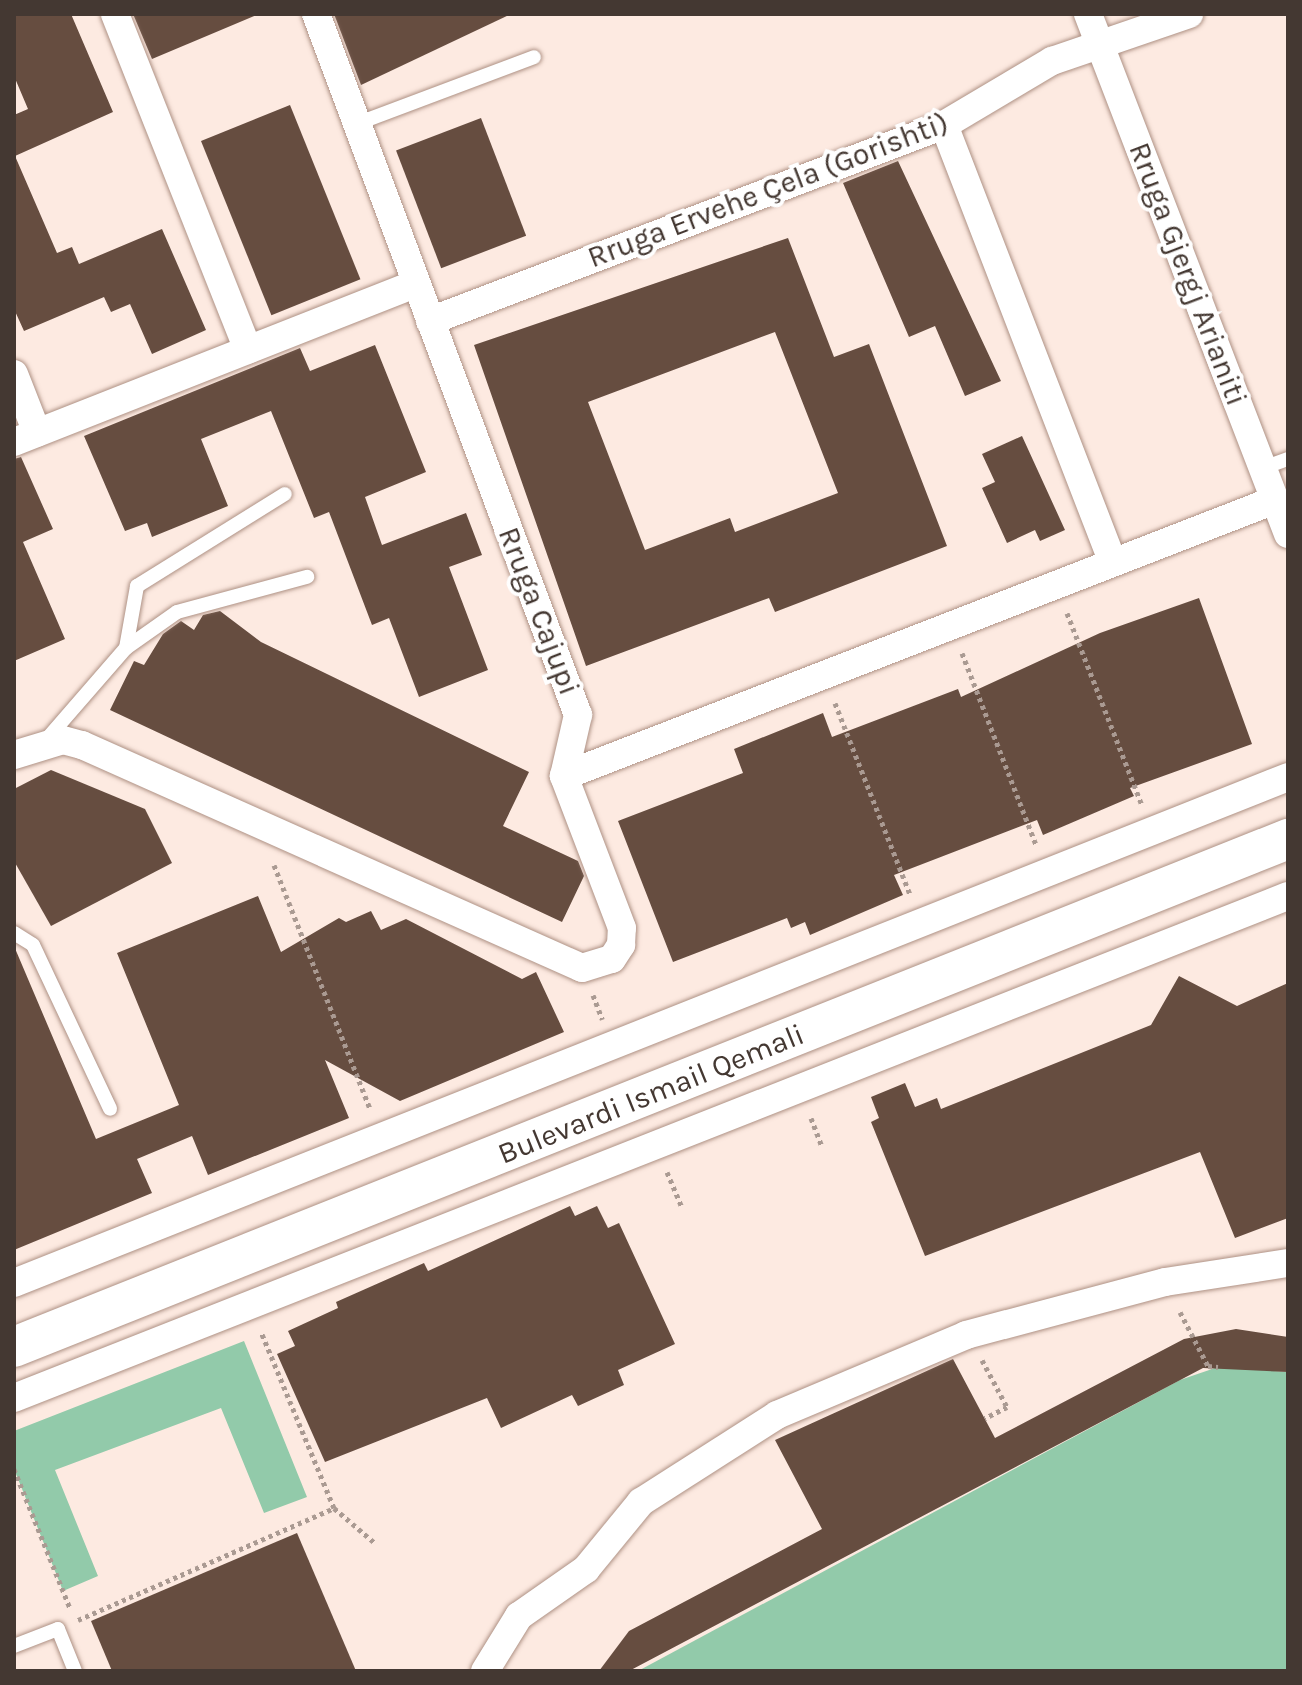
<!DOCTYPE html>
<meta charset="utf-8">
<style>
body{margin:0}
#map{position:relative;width:1302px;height:1685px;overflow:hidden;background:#fdeae1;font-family:Karla,sans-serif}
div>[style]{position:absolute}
.green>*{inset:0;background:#92caaa}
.building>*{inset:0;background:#664d40;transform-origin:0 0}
.path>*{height:5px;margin-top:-2.5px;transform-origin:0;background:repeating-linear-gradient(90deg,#aa9a92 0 4px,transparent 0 8px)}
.roads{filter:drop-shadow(0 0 2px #ae9184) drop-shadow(0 0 2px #ae9184)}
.lane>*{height:14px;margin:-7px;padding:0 7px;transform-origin:7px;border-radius:7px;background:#fff}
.street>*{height:28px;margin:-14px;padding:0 14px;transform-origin:14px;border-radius:14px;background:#fff}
.secondary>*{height:40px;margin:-20px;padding:0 20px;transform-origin:20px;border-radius:20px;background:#fff}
span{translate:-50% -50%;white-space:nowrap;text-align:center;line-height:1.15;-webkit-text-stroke:8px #fff;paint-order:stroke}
.street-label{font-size:30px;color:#443832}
.frame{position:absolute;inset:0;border:16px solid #443832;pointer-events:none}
</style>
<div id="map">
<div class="green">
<i style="clip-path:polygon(244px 1341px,307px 1497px,264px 1513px,221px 1408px,55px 1470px,98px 1576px,63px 1591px,14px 1469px,14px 1431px)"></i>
<i style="clip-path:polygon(1218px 1367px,1288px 1372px,1288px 1671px,638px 1671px,1180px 1380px)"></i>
</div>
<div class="building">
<i style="clip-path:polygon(14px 14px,71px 14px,113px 112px,15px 156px,57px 253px,72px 247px,79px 264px,162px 229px,206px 330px,152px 354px,130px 304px,111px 312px,104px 297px,24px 331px,14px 309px,14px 115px,28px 109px,14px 76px)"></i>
<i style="clip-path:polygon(133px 14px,259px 14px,152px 59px)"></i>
<i style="clip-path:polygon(334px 14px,511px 14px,361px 85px)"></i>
<i style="left:290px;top:105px;width:188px;height:96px;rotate:68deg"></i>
<i style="left:481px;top:118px;width:126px;height:91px;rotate:69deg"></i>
<i style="clip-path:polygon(898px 161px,1001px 381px,965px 396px,935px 326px,909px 337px,843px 183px)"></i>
<i style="clip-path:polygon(evenodd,788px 238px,834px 357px,869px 344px,947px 546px,775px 612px,769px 598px,586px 666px,474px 345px,788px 238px,775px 332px,838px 493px,735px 532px,730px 518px,645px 550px,588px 402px,775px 332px)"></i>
<i style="clip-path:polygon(375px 345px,426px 472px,365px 497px,382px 545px,466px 513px,482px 555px,449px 567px,488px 670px,419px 697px,389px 618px,372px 625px,329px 512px,314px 518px,271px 411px,201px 439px,228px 506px,152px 537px,147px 523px,125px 531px,84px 436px,300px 348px,310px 371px)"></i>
<i style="clip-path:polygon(1022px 436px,1065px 530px,1040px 541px,1035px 530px,1007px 543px,982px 488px,995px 482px,982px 454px)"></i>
<i style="clip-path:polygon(21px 457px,53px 529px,23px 542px,65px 639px,14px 661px,14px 459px)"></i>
<i style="clip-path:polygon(1199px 598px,1252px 744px,1130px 788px,1134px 796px,1043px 835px,1037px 820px,894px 875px,903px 895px,810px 935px,805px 922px,791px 928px,787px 918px,673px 962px,618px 821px,743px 773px,734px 749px,823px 713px,832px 737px,958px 689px,961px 697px,1100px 633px)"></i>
<i style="clip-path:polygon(220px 611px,261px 642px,529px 772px,503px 826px,578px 861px,584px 876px,562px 922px,110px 710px,134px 661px,144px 665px,163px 634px,181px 621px,194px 630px,203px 615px)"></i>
<i style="clip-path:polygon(51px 770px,145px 809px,172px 863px,51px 926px,14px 861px,14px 789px)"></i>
<i style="clip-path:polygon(258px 896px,281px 952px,339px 918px,346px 922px,371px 911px,381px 930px,406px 919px,522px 979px,536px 972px,564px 1032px,400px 1101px,325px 1060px,349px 1118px,208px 1175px,192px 1136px,137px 1159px,152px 1193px,14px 1250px,14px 946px,96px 1139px,179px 1105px,117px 953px)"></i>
<i style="clip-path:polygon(1179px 976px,1237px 1006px,1288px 983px,1288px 1218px,1235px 1238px,1200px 1152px,925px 1256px,871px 1122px,879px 1118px,871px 1097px,905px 1083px,915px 1107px,937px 1098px,941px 1109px,1151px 1025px)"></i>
<i style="clip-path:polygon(570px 1206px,575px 1216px,597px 1206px,608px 1228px,619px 1223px,675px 1344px,618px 1370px,624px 1385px,578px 1406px,572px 1395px,501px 1428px,487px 1398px,325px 1462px,277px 1354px,295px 1346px,288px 1331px,338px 1308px,336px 1302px,424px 1263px,428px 1271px)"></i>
<i style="clip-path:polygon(1236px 1329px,1288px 1337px,1288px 1372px,1203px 1368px,629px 1671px,599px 1671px,629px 1631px,822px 1529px,775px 1440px,953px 1359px,995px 1438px,1184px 1339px)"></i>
<i style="clip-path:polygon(297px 1533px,356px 1671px,112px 1671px,91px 1621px)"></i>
</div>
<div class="path">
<i style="left:1067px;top:613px;width:206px;rotate:68.7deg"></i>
<i style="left:962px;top:653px;width:206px;rotate:68.9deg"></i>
<i style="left:835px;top:703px;width:205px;rotate:68.6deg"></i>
<i style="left:274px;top:865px;width:262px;rotate:68.5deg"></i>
<i style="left:593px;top:995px;width:26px;rotate:69deg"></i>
<i style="left:811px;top:1118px;width:30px;rotate:69deg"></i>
<i style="left:667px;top:1172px;width:39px;rotate:67deg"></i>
<i style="left:1180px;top:1312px;width:61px;rotate:62.6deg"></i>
<i style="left:1208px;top:1366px;width:10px;rotate:6deg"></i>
<i style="left:982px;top:1360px;width:53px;rotate:62deg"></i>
<i style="left:1007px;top:1407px;width:25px;rotate:153deg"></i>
<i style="left:14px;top:1469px;width:150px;rotate:68.1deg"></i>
<i style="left:334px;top:1508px;width:54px;rotate:40.5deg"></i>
<i style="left:78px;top:1620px;width:279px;rotate:-23.6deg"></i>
<i style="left:334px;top:1508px;width:191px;rotate:-112.5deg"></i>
</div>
<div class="roads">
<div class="lane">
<i style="left:356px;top:124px;width:190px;rotate:-20.6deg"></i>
<i style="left:1263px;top:468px;width:27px;rotate:-20deg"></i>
<i style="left:126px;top:648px;width:62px;rotate:-35.2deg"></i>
<i style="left:177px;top:612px;width:135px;rotate:-15.1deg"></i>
<i style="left:46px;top:740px;width:122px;rotate:-49deg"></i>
<i style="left:126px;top:648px;width:63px;rotate:-79.9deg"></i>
<i style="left:137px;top:586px;width:174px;rotate:-31.9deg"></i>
<i style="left:14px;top:933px;width:22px;rotate:32deg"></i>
<i style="left:33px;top:945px;width:181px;rotate:64.8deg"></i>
<i style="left:14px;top:1646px;width:47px;rotate:-21.1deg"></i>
<i style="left:58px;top:1629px;width:45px;rotate:68deg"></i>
</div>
<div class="street">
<i style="left:115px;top:14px;width:361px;rotate:68.4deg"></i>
<i style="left:1088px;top:14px;width:557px;rotate:68.96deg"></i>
<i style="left:944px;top:125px;width:469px;rotate:68.9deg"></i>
<i style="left:430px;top:321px;width:550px;rotate:-20.87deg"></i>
<i style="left:944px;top:125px;width:126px;rotate:-30.7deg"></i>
<i style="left:1052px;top:61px;width:145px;rotate:-18.9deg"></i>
<i style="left:14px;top:374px;width:63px;rotate:68.7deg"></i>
<i style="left:14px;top:442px;width:431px;rotate:-21.5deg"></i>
<i style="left:14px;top:755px;width:51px;rotate:-17deg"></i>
<i style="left:63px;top:740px;width:20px;rotate:15deg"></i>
<i style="left:82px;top:745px;width:547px;rotate:24.04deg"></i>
<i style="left:582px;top:968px;width:31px;rotate:-17deg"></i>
<i style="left:612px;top:959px;width:17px;rotate:-57deg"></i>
<i style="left:621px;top:945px;width:17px;rotate:-87deg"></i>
<i style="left:622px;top:928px;width:163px;rotate:-110.9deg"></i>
<i style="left:564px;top:776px;width:63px;rotate:-77.1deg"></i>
<i style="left:578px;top:715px;width:748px;rotate:-110.49deg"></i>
<i style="left:564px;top:776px;width:763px;rotate:-21.22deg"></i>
<i style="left:14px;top:1283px;width:1371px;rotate:-21.66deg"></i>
<i style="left:14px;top:1398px;width:1369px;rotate:-21.51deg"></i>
<i style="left:485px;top:1671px;width:65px;rotate:-58.3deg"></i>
<i style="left:519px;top:1616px;width:82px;rotate:-35deg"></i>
<i style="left:586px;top:1569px;width:87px;rotate:-50.6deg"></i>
<i style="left:641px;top:1502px;width:161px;rotate:-32.6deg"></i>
<i style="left:777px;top:1415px;width:205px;rotate:-22.9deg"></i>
<i style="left:966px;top:1335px;width:206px;rotate:-14.9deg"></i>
<i style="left:1165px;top:1282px;width:124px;rotate:-8.8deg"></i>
</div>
<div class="secondary">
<i style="left:14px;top:1347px;width:1372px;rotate:-21.74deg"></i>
</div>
</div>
<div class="street-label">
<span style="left:768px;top:190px;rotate:-21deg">Rruga Ervehe Çela (Gorishti)</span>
<span style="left:1188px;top:274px;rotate:69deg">Rruga Gjergj Arianiti</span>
<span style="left:539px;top:611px;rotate:69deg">Rruga Cajupi</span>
<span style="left:651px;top:1094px;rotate:-22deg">Bulevardi Ismail Qemali</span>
</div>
<div class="frame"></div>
</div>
